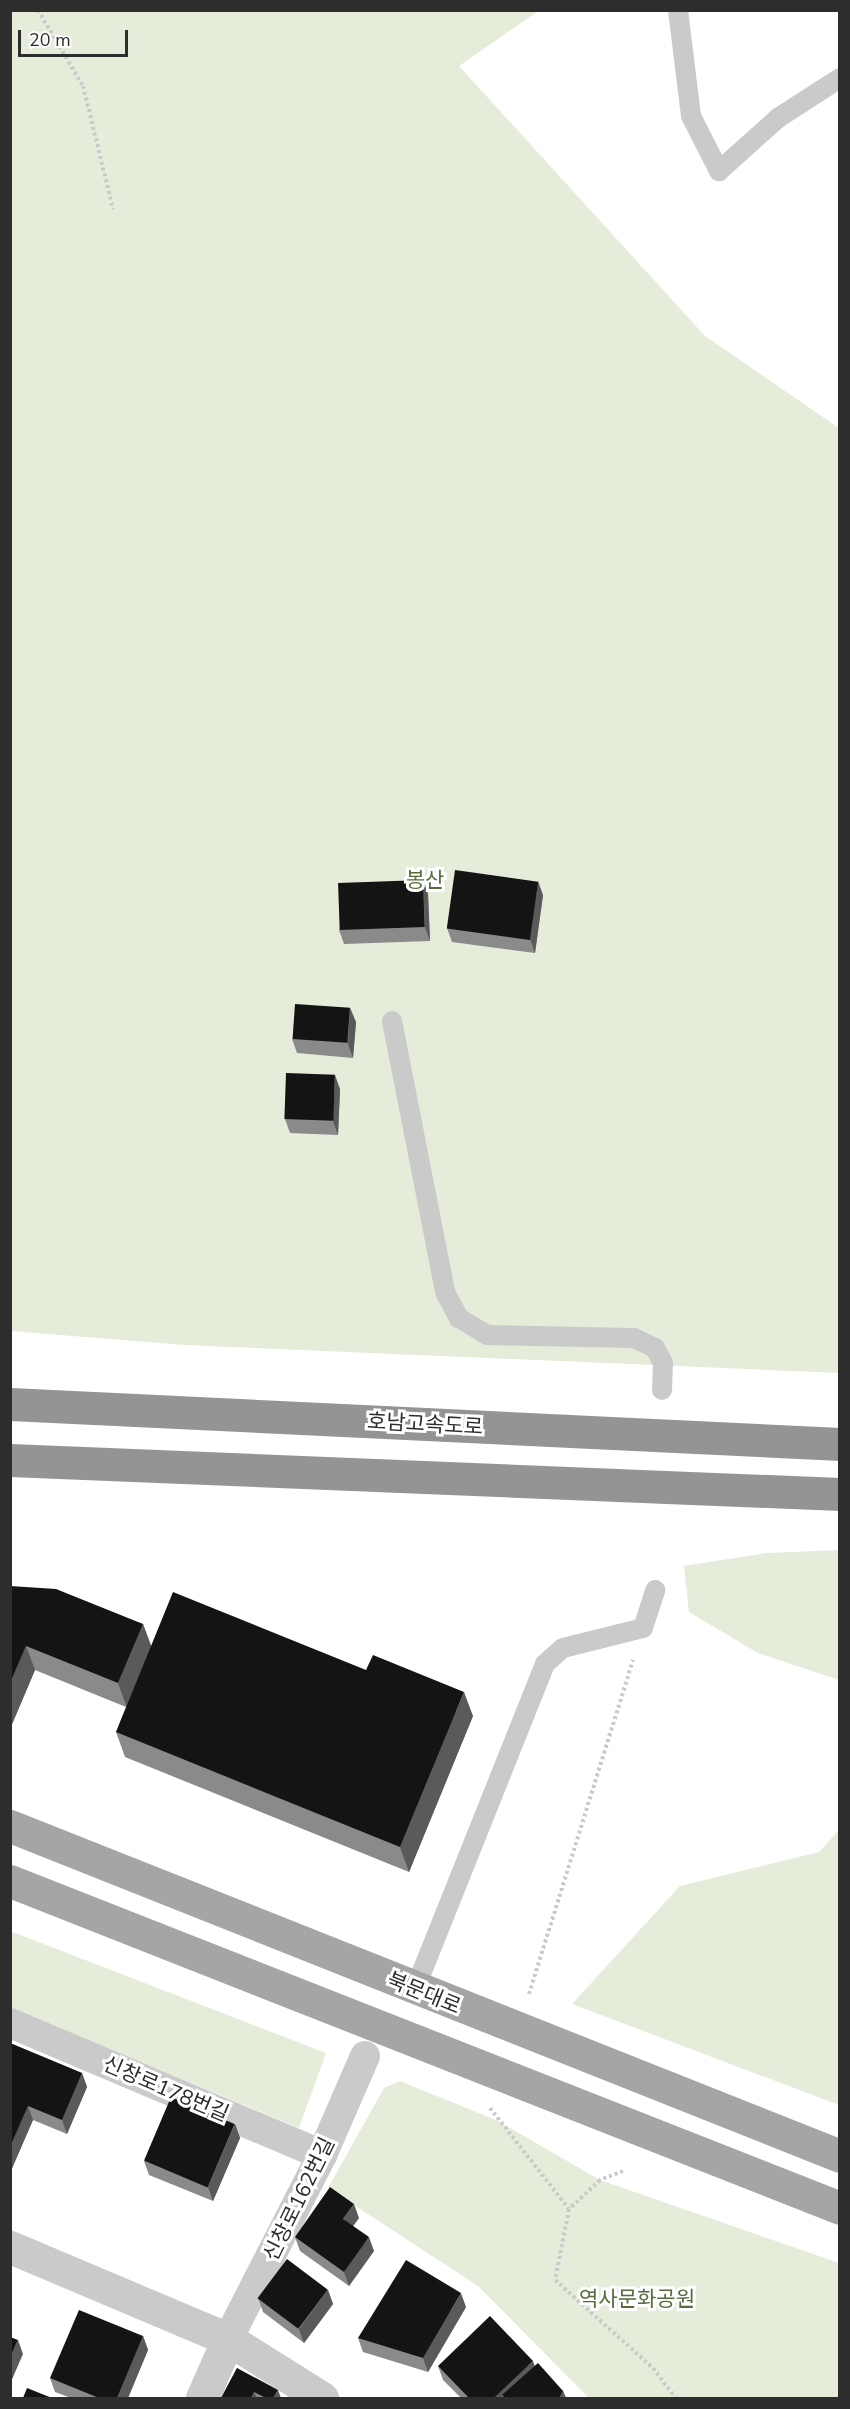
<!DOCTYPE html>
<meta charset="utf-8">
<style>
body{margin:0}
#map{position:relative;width:850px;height:2409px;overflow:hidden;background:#fff;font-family:"Nunito Sans","Noto Sans KR",sans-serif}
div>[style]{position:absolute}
.green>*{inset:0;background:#e5ecda}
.path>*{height:4px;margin-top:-2px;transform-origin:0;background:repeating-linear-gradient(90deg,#cacaca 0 3px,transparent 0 6px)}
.service>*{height:20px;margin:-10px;padding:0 10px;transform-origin:10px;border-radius:10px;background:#cacaca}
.pedestrian>*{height:30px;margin:-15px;padding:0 15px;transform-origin:15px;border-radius:15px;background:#cacaca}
.minor>*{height:33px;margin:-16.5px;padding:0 16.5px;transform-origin:16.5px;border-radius:16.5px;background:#cacaca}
.primary>*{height:33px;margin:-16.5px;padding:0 16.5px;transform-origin:16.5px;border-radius:16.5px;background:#a5a5a5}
.motorway>*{height:33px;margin:-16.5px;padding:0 16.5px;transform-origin:16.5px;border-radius:16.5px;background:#949494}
.wall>*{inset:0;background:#8a8a8a}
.shaded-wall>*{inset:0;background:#5a5a5a}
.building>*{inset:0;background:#141414;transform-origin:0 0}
span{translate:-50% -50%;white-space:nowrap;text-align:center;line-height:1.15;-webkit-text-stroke:6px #fff;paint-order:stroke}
.park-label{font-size:21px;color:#556b39}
.street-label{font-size:21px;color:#2d2d2d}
.frame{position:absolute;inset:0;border:12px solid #2d2d2d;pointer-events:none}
.scale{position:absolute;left:18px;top:30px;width:110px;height:27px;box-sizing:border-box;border:3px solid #2d2d2d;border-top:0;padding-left:8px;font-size:18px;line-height:21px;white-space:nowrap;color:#2d2d2d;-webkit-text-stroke:4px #fff;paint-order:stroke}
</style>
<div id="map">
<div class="green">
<i style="clip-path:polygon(10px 11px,538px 11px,459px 66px,705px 336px,839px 428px,839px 1373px,184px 1345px,11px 1331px)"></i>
<i style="clip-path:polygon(839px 1550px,839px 1680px,758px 1653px,689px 1612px,684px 1566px,767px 1553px)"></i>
<i style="clip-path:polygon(839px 1830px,839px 2105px,572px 2004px,680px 1886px,819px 1852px)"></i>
<i style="clip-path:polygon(10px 1931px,326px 2053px,299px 2128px,11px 2008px)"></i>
<i style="clip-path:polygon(400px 2081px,498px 2121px,600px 2180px,839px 2263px,839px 2398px,589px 2398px,478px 2286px,328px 2188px,384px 2088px)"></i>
</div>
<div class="path">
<i style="left:38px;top:10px;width:88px;rotate:59.4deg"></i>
<i style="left:83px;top:86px;width:127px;rotate:76.3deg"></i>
<i style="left:529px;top:1994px;width:350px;rotate:-72.7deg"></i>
<i style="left:490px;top:2108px;width:128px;rotate:52deg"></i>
<i style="left:623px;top:2171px;width:25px;rotate:159deg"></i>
<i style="left:600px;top:2180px;width:42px;rotate:136.9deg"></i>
<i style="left:569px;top:2209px;width:72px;rotate:101.2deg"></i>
<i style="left:555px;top:2280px;width:132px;rotate:41.9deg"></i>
<i style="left:653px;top:2368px;width:38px;rotate:53deg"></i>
</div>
<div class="service">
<i style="left:678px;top:10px;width:107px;rotate:83deg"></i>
<i style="left:691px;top:116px;width:62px;rotate:63deg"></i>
<i style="left:719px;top:171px;width:79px;rotate:-41.9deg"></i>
<i style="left:778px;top:118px;width:74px;rotate:-32.8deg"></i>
<i style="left:392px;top:1021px;width:276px;rotate:78.9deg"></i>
<i style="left:445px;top:1292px;width:30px;rotate:62deg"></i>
<i style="left:459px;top:1318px;width:33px;rotate:31deg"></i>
<i style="left:487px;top:1335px;width:147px;rotate:1.2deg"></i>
<i style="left:634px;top:1338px;width:23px;rotate:25deg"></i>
<i style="left:655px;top:1348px;width:17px;rotate:62deg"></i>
<i style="left:663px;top:1363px;width:27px;rotate:92deg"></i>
<i style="left:415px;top:1989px;width:350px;rotate:-68.2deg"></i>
<i style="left:545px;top:1664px;width:24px;rotate:-42deg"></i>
<i style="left:563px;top:1648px;width:82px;rotate:-14deg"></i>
<i style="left:643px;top:1628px;width:40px;rotate:-72deg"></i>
</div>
<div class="pedestrian">
<i style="left:10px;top:2023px;width:339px;rotate:22.9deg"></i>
<i style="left:228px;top:2339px;width:207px;rotate:-62.9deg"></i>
<i style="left:322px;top:2155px;width:108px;rotate:-66.5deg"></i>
</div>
<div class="minor">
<i style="left:10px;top:2247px;width:237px;rotate:22.9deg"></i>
<i style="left:228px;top:2339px;width:111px;rotate:32.1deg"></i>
<i style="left:202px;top:2398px;width:64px;rotate:-66.2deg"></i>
</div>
<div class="primary">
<i style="left:10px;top:1826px;width:893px;rotate:21.68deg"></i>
<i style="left:10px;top:1881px;width:892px;rotate:21.5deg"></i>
</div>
<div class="motorway">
<i style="left:10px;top:1404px;width:831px;rotate:2.76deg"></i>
<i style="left:10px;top:1460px;width:831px;rotate:2.35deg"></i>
</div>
<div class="wall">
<i style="clip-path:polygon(423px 880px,428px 894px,430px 941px,344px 944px,339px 930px)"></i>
<i style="clip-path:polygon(543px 895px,535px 953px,452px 942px,447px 928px)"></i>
<i style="clip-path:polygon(350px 1008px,356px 1022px,353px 1058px,297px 1053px,292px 1039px)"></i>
<i style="clip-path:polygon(340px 1089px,338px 1135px,290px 1133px,285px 1119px)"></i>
<i style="clip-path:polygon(10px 1586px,143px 1624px,151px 1646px,473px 1716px,409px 1872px,125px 1757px,116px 1732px,126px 1707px,35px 1670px,10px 1729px)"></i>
<i style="clip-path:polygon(10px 2043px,82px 2073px,87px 2087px,67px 2134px,33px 2120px,10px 2173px)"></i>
<i style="clip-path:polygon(235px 2124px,240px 2138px,213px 2201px,149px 2175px,144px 2161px)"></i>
<i style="clip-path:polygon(359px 2218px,353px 2226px,374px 2251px,349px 2286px,300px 2251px,295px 2237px)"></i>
<i style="clip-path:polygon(328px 2290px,333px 2304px,304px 2343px,263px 2312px,258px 2298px)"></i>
<i style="clip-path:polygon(466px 2307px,428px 2372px,363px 2352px,358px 2338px)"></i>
<i style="clip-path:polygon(143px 2336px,148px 2350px,128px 2398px,71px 2398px,55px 2392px,50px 2378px)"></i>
<i style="clip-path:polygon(438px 2366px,535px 2366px,563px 2391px,566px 2398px,461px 2398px,443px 2380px)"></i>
<i style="clip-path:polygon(237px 2368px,281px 2398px,221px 2398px)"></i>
</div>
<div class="shaded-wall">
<i style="clip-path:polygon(423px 880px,428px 894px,430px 941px,425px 927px)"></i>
<i style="clip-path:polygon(538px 881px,543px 895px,535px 953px,530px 939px)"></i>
<i style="clip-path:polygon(350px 1008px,356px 1022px,353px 1058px,348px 1044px)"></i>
<i style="clip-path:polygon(335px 1075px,340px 1089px,338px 1135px,333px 1121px)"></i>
<i style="clip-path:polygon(143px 1624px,152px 1648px,127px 1708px,118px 1683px)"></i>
<i style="clip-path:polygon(26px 1646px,35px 1670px,10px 1729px,10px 1683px)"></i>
<i style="clip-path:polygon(464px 1692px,473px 1716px,409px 1872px,400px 1847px)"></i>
<i style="clip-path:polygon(82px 2073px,87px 2087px,67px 2134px,62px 2120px)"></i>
<i style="clip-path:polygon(28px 2106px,33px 2120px,10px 2173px,10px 2147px)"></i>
<i style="clip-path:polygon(235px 2124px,240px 2138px,213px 2201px,208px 2187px)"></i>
<i style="clip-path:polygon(354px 2204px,359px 2218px,348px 2233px,343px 2219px)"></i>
<i style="clip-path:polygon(369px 2237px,374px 2251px,349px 2286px,344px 2272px)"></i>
<i style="clip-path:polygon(328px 2290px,333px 2304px,304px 2343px,299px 2329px)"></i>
<i style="clip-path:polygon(461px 2293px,466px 2307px,428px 2372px,423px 2358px)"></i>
<i style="clip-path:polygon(143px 2336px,148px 2350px,128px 2398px,117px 2398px)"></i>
<i style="clip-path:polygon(18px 2340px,23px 2354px,10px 2384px,10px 2358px)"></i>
<i style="clip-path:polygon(533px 2361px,538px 2375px,502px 2395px,503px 2398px,494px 2398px)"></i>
<i style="clip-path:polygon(278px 2390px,281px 2398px,273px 2398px)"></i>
<i style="clip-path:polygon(563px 2391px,566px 2398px,559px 2398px)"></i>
<i style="clip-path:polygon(254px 2392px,257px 2398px,251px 2398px)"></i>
</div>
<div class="building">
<i style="left:455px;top:870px;width:84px;height:59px;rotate:8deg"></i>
<i style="left:423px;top:880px;width:47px;height:85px;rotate:88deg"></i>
<i style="left:295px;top:1004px;width:55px;height:35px;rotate:4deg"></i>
<i style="left:286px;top:1073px;width:49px;height:46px;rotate:2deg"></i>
<i style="clip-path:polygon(10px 1586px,56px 1589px,143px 1624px,118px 1683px,26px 1646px,10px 1683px)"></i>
<i style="clip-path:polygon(173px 1592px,366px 1670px,373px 1655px,464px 1692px,400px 1847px,116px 1732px)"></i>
<i style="clip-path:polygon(10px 2043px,82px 2073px,62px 2120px,28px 2106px,10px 2147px)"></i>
<i style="left:171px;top:2097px;width:69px;height:69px;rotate:23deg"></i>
<i style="clip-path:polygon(330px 2187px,354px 2204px,343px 2219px,369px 2237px,344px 2272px,295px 2237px)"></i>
<i style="left:287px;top:2259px;width:51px;height:49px;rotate:37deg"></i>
<i style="clip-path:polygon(406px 2260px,461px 2293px,423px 2358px,358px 2338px)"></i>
<i style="clip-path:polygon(79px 2310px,143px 2336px,117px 2398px,99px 2398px,50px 2378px)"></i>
<i style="clip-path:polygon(490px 2316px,533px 2361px,494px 2398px,469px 2398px,438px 2366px)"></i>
<i style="clip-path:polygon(10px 2337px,18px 2340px,10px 2358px)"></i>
<i style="clip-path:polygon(538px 2363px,563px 2391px,559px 2398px,505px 2398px,502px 2395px)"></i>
<i style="clip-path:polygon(237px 2368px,278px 2390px,273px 2398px,266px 2398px,254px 2392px,251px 2398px,221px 2398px)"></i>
<i style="clip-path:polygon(27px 2388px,52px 2398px,23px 2398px)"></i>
</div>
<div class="park-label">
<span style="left:425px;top:880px">봉산</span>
<span style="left:637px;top:2299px">역사문화공원</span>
</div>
<div class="street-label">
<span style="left:425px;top:1424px;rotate:3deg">호남고속도로</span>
<span style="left:424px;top:1993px;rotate:22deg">북문대로</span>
<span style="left:166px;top:2089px;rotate:23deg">신창로178번길</span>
<span style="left:299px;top:2199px;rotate:-64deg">신창로162번길</span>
</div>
<div class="frame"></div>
<div class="scale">20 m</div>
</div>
